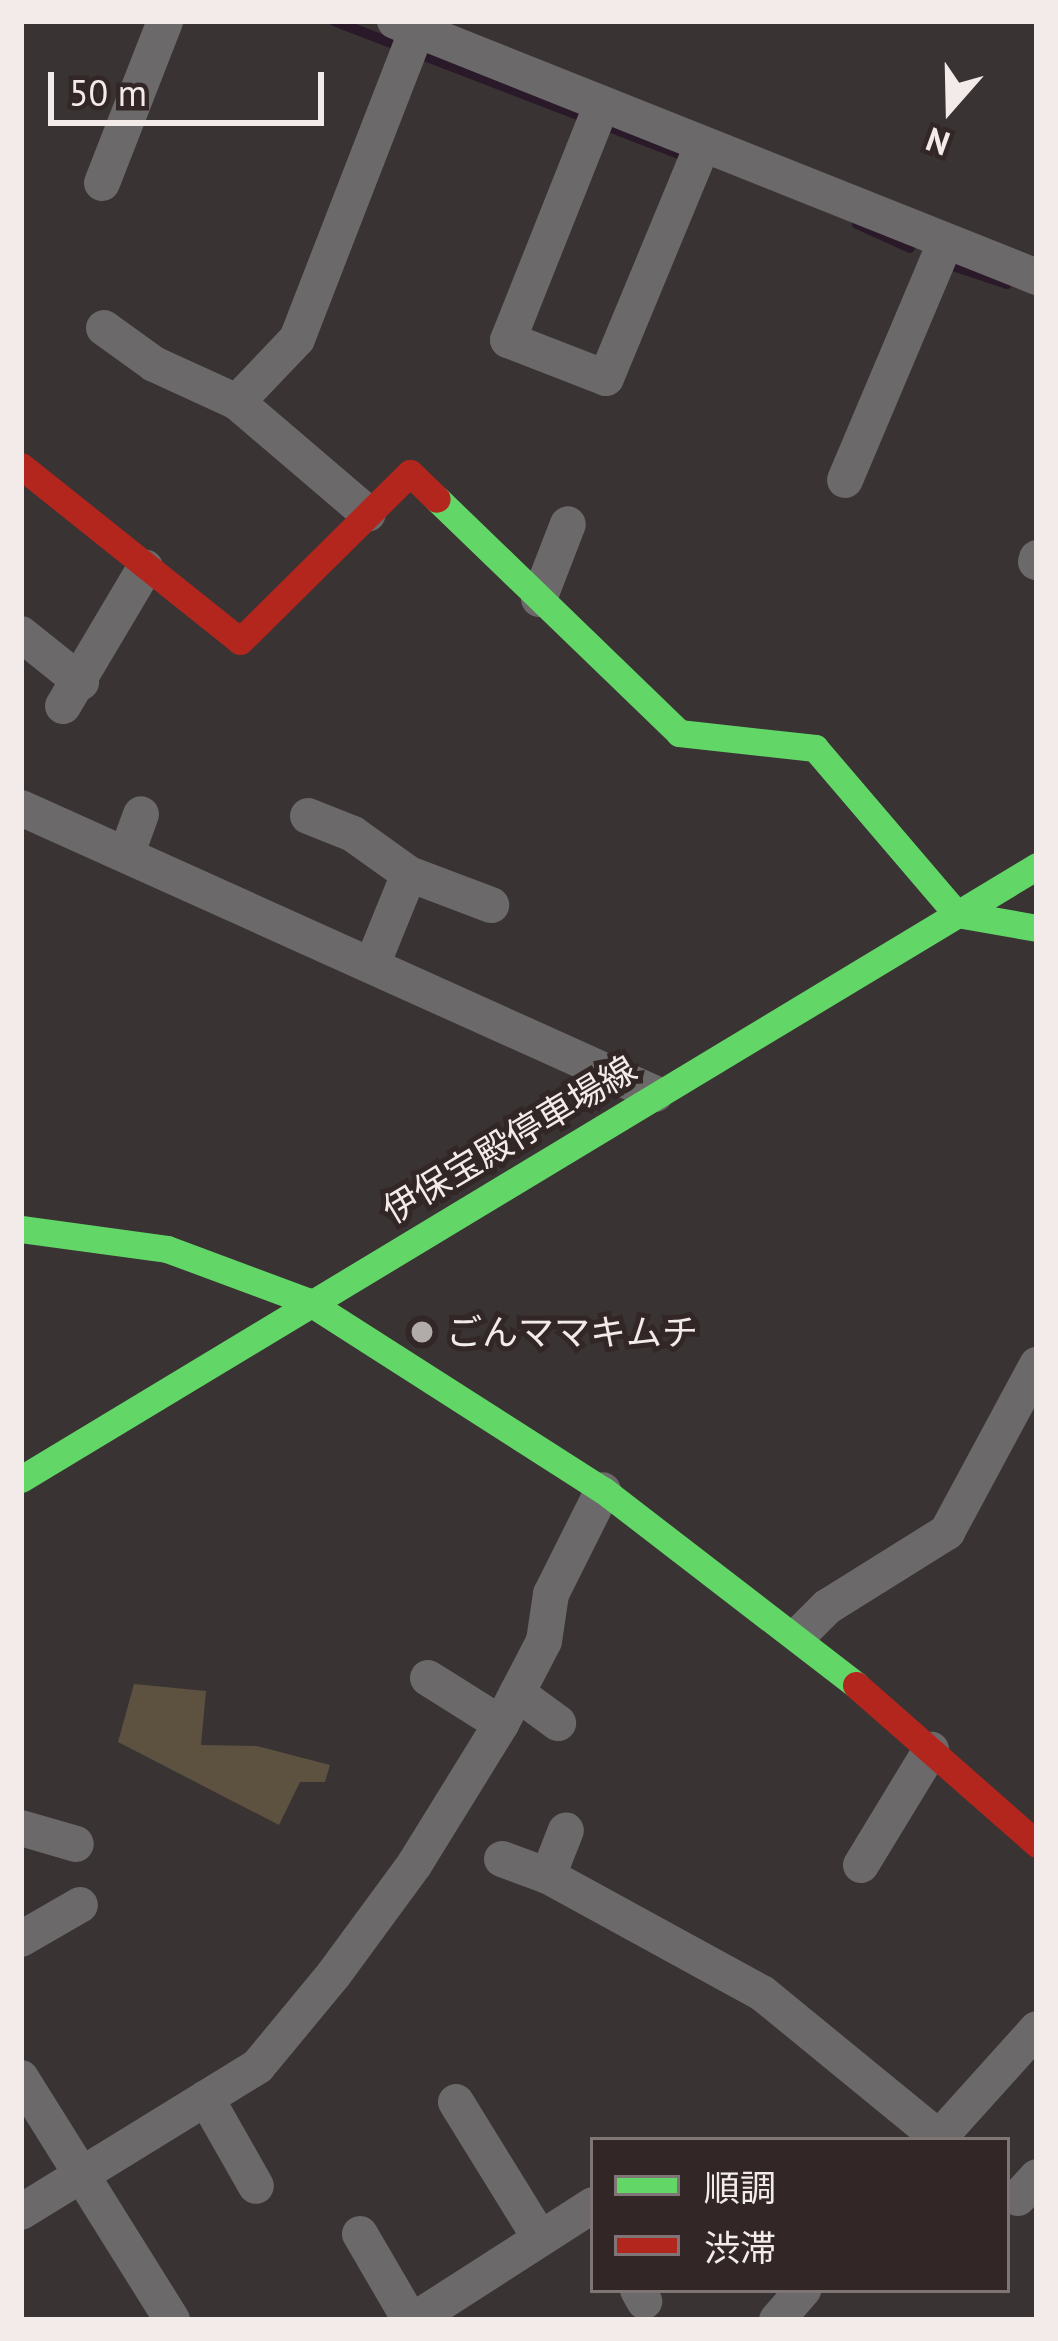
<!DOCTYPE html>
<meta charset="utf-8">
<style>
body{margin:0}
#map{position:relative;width:1058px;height:2341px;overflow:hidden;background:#393333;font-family:"PT Sans","Noto Sans JP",sans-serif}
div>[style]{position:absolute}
.green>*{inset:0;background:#5d5240}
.stream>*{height:10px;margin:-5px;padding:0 5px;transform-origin:5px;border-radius:5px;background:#2a1929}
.street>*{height:36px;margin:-18px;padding:0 18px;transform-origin:18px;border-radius:18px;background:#6c696a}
.fast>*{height:27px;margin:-13.5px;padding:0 13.5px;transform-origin:13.5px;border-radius:13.5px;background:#63d668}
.jam>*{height:27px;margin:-13.5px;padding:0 13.5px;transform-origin:13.5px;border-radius:13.5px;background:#b3261e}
.dots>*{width:33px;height:33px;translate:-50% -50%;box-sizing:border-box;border:6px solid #322726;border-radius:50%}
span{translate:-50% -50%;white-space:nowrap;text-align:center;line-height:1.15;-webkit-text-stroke:10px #322726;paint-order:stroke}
.street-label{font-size:36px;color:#f2ebea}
.poi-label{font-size:36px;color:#f2ebea}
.left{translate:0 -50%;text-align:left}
.frame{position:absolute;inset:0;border:24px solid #f2ebea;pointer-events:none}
.legend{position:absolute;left:590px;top:2137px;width:420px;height:156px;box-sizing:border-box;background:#322726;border:3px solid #7f7574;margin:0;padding:15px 21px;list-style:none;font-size:36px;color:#f2ebea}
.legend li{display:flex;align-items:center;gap:24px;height:60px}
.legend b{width:60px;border:3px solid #7f7574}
.north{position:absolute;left:890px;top:48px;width:120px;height:120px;-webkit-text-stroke:9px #322726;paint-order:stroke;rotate:200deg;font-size:33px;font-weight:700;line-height:48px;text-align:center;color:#f2ebea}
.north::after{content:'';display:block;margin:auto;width:42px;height:54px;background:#f2ebea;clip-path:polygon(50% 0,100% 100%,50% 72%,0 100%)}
.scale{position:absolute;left:48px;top:72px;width:276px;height:54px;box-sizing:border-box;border:6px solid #f2ebea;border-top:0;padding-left:15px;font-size:36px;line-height:42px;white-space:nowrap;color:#f2ebea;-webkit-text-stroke:9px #322726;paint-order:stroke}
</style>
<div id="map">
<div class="green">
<i style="clip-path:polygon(134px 1684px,206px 1691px,201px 1745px,257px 1746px,330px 1765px,325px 1782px,300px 1782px,279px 1825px,118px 1742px)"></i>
</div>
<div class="stream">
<i style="left:334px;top:21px;width:381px;rotate:21.1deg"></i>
<i style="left:857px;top:224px;width:58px;rotate:24.4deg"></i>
<i style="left:953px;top:266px;width:57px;rotate:18.4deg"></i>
</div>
<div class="street">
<i style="left:395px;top:21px;width:691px;rotate:21.74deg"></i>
<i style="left:602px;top:104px;width:254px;rotate:111.7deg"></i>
<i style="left:508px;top:340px;width:105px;rotate:21.2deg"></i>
<i style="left:606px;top:378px;width:253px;rotate:-67.5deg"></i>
<i style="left:102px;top:183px;width:174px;rotate:-68.7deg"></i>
<i style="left:104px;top:328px;width:62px;rotate:35.8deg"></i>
<i style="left:154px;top:364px;width:91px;rotate:24.6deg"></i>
<i style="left:237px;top:402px;width:172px;rotate:40.5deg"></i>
<i style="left:237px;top:402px;width:87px;rotate:-46.4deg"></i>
<i style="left:297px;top:339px;width:331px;rotate:-68.8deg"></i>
<i style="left:845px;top:480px;width:259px;rotate:-67.1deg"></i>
<i style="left:1036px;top:562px;width:4px;rotate:-76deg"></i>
<i style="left:539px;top:599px;width:80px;rotate:-68.9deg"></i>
<i style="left:21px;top:634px;width:77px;rotate:38.7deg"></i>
<i style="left:63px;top:706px;width:161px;rotate:-59.3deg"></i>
<i style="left:21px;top:808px;width:696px;rotate:24.25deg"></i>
<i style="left:308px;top:816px;width:48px;rotate:21.8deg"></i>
<i style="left:353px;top:834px;width:69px;rotate:35.5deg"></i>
<i style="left:409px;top:874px;width:88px;rotate:20.7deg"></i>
<i style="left:128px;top:850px;width:38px;rotate:-70deg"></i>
<i style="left:372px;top:965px;width:98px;rotate:-67.9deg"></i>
<i style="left:799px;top:1635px;width:40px;rotate:-45deg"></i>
<i style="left:827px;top:1607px;width:142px;rotate:-32deg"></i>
<i style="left:947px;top:1532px;width:190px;rotate:-61.7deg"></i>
<i style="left:428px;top:1678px;width:86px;rotate:32.2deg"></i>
<i style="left:517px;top:1693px;width:51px;rotate:36.2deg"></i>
<i style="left:21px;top:1828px;width:57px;rotate:16.2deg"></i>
<i style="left:502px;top:1859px;width:49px;rotate:20.3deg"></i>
<i style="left:548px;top:1876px;width:244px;rotate:28.7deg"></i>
<i style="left:762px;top:1993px;width:229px;rotate:39.3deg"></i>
<i style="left:861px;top:1865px;width:135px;rotate:-58.7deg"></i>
<i style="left:548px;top:1876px;width:49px;rotate:-68.6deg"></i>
<i style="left:21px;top:1939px;width:68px;rotate:-30deg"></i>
<i style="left:21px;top:2078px;width:285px;rotate:58deg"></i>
<i style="left:206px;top:2098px;width:101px;rotate:60.4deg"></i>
<i style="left:456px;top:2102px;width:160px;rotate:58.3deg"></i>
<i style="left:937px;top:2140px;width:149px;rotate:-48deg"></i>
<i style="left:1018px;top:2198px;width:28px;rotate:-48deg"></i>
<i style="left:21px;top:2212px;width:278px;rotate:-31.6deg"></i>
<i style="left:258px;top:2066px;width:119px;rotate:-50.4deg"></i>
<i style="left:334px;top:1974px;width:135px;rotate:-53.7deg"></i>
<i style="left:414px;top:1865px;width:166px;rotate:-58.3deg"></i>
<i style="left:501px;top:1724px;width:93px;rotate:-62.6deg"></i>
<i style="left:544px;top:1641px;width:48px;rotate:-81.5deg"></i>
<i style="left:551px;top:1594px;width:116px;rotate:-63.4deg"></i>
<i style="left:360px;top:2234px;width:99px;rotate:59.8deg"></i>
<i style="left:638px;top:2290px;width:13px;rotate:61deg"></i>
<i style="left:414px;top:2320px;width:213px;rotate:-32.7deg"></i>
<i style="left:777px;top:2320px;width:40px;rotate:-49deg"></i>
</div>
<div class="fast">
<i style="left:437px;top:499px;width:337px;rotate:44deg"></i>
<i style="left:679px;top:733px;width:137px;rotate:6.3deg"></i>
<i style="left:815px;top:748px;width:218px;rotate:49.5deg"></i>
<i style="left:957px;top:914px;width:81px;rotate:9.9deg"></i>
<i style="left:21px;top:1229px;width:147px;rotate:7.8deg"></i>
<i style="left:167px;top:1249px;width:149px;rotate:20.4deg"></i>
<i style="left:307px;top:1301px;width:351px;rotate:32.6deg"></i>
<i style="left:603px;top:1490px;width:319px;rotate:37.6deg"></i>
<i style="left:21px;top:1479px;width:1187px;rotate:-31.1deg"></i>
</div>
<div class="jam">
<i style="left:21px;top:466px;width:280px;rotate:38.6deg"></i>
<i style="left:240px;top:641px;width:239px;rotate:-44.7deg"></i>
<i style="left:410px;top:473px;width:37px;rotate:44deg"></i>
<i style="left:856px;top:1685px;width:241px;rotate:41.3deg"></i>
</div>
<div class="dots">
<i style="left:422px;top:1332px;background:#b1abaa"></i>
</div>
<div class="street-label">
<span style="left:509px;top:1139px;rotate:-31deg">伊保宝殿停車場線</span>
</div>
<div class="poi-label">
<span class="left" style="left:446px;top:1332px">ごんママキムチ</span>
</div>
<div class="frame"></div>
<ul class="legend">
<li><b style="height:15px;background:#63d668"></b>順調</li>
<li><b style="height:15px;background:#b3261e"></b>渋滞</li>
</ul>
<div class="north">N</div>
<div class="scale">50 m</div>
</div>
